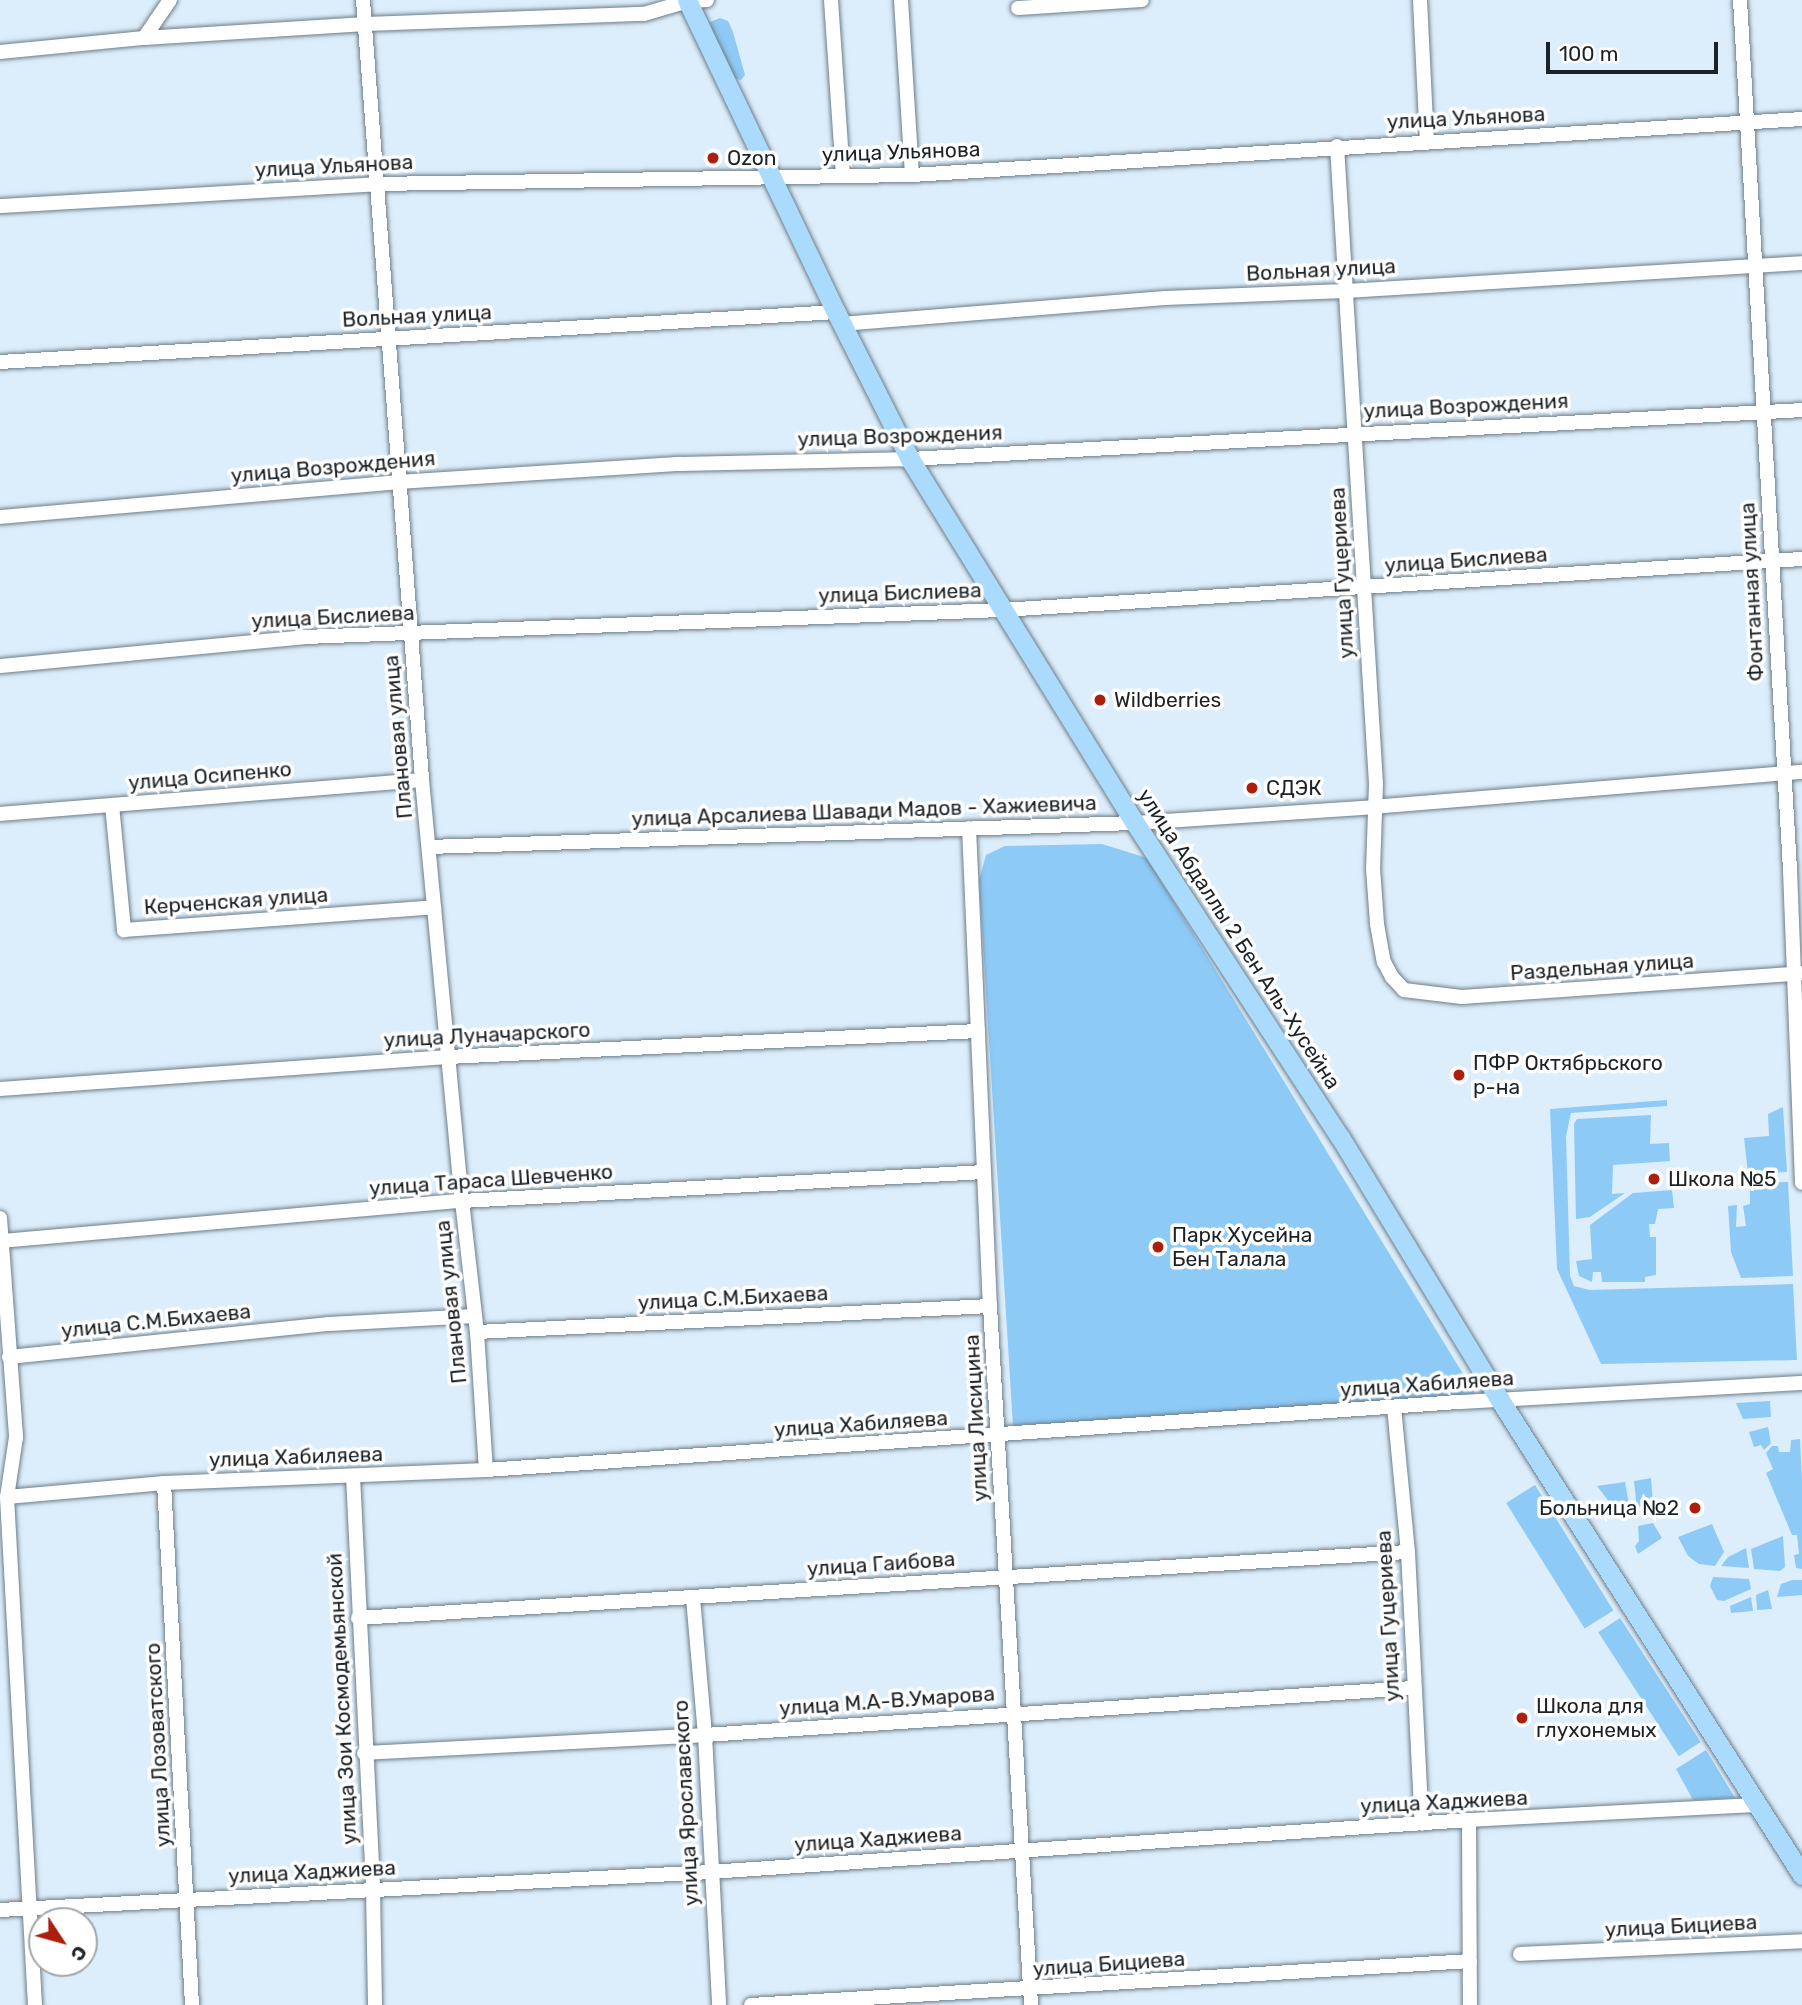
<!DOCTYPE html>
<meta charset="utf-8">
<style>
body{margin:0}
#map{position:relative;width:1802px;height:2005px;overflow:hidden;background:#dceefb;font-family:Rubik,sans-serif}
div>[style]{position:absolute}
.green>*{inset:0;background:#8ecaf6;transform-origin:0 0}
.roads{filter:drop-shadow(0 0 2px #6e7d89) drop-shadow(0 0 2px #6e7d89)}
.minor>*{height:14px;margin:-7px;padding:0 7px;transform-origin:7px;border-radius:7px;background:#fff}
.major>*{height:19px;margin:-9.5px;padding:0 9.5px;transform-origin:9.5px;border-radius:9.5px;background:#aadafc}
.dots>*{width:19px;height:19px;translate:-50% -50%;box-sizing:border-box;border:4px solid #fff;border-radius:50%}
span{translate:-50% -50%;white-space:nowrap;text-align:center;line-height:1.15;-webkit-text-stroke:7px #fff;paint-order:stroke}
.street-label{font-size:21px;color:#1c2328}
.poi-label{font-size:21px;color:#1c2328}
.left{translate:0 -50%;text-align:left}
.right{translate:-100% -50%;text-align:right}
.north{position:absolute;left:28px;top:1907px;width:70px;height:70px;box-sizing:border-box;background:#fff;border:2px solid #a4a7a9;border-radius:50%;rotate:126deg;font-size:19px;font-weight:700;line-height:28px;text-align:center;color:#1c2328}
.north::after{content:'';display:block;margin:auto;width:24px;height:32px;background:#ad1e0e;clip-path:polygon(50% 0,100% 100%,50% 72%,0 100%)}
.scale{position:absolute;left:1546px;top:42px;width:172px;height:32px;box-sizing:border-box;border:4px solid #1c2328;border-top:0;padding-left:9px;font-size:21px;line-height:24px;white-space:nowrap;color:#1c2328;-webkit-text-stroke:5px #fff;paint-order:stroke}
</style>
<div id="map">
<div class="green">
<i style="clip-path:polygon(720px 18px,728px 21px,733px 32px,745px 75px,741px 80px,731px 78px,719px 54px,710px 22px)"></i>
<i style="clip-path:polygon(1102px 844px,1147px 858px,1476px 1395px,1013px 1426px,979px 880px,986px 855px,1005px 846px)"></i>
<i style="clip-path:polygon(1667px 1100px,1667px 1106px,1571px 1113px,1566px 1136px,1570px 1276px,1574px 1286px,1590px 1290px,1793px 1284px,1797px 1360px,1601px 1364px,1557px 1269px,1550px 1109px)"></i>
<i style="clip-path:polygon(1783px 1107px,1787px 1172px,1748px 1173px,1744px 1138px,1769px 1136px,1768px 1114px)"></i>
<i style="clip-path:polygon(1651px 1115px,1650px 1144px,1669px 1143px,1670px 1161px,1613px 1165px,1612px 1194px,1625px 1193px,1590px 1217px,1576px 1219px,1574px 1124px,1577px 1119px)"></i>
<i style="clip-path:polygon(1788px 1182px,1793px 1276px,1741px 1278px,1731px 1252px,1728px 1206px,1737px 1205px,1736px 1227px,1746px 1226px,1743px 1206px,1750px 1204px,1750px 1183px)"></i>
<i style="clip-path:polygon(1672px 1190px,1674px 1208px,1658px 1209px,1655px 1224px,1649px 1224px,1650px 1237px,1656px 1237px,1656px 1275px,1645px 1277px,1645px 1282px,1602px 1282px,1601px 1272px,1593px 1272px,1592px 1282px,1579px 1276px,1576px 1261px,1592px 1259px,1590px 1225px,1633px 1193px)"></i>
<i style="clip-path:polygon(1770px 1401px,1771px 1417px,1743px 1419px,1736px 1403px)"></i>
<i style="clip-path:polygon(1768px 1427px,1771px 1443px,1764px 1450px,1761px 1445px,1754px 1447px,1749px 1432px)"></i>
<i style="clip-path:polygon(1800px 1439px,1802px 1481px,1802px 1569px,1796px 1568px,1794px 1555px,1799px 1554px,1797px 1535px,1792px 1535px,1766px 1473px,1773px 1469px,1766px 1453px,1772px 1446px,1778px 1446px,1779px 1452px,1790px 1452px,1791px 1440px)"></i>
<i style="clip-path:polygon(1651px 1478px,1653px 1503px,1637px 1508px,1634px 1481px)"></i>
<i style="clip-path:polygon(1625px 1482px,1630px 1510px,1617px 1512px,1597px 1486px)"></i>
<i style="left:1535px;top:1485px;width:148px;height:34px;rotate:58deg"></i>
<i style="clip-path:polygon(1653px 1523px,1662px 1538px,1638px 1554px,1635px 1546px,1639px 1541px,1638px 1526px)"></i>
<i style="clip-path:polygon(1712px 1524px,1724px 1552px,1715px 1566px,1699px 1564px,1688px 1556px,1678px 1537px)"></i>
<i style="clip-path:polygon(1783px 1536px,1785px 1567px,1780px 1571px,1754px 1569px,1751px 1549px)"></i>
<i style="clip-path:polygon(1746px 1548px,1749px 1568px,1721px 1566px,1728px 1557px)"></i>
<i style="clip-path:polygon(1713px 1577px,1749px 1579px,1751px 1589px,1724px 1601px,1717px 1600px,1710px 1586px)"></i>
<i style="clip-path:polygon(1792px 1580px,1802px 1580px,1802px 1595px,1777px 1597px,1781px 1584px)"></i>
<i style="clip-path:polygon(1768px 1590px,1772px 1609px,1757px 1610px,1756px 1595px)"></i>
<i style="clip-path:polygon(1751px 1597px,1753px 1611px,1731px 1613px,1730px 1606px)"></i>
<i style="left:1620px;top:1618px;width:148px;height:26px;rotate:57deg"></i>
<i style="clip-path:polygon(1706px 1750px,1735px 1798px,1693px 1800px,1676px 1769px)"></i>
</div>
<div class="roads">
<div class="minor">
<i style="left:363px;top:0;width:782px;rotate:85.67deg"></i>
<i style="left:422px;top:780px;width:423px;rotate:84.6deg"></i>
<i style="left:462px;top:1201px;width:132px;rotate:83.5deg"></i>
<i style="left:477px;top:1332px;width:138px;rotate:86.3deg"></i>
<i style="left:831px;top:0;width:176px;rotate:86.1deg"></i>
<i style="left:901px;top:0;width:175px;rotate:86.4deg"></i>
<i style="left:1420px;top:0;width:142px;rotate:87.2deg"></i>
<i style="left:1740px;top:0;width:871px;rotate:86.71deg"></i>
<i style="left:1790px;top:870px;width:313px;rotate:87.8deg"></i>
<i style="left:1018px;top:8px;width:124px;rotate:-3.7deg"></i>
<i style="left:144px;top:38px;width:46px;rotate:-55.6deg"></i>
<i style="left:0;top:52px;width:145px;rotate:-5.6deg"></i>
<i style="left:144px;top:38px;width:222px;rotate:-3.6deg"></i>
<i style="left:366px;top:24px;width:278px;rotate:-2.1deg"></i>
<i style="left:644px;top:14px;width:46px;rotate:-16.5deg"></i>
<i style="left:688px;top:1px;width:19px;rotate:-3deg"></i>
<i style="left:1337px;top:146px;width:639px;rotate:86.5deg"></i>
<i style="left:1376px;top:784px;width:84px;rotate:92deg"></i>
<i style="left:1373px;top:868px;width:56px;rotate:85.9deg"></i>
<i style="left:1377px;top:924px;width:39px;rotate:80deg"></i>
<i style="left:1384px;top:962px;width:17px;rotate:62deg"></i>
<i style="left:1392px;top:977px;width:18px;rotate:47deg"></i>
<i style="left:1404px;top:990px;width:58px;rotate:6.9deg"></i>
<i style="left:1462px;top:997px;width:341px;rotate:-4deg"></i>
<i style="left:0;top:206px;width:379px;rotate:-3.3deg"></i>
<i style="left:378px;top:184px;width:534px;rotate:-0.97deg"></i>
<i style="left:912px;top:175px;width:892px;rotate:-3.6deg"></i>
<i style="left:841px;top:324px;width:325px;rotate:-4.6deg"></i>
<i style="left:1165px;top:298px;width:180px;rotate:-2.2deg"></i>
<i style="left:1345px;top:291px;width:458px;rotate:-3.5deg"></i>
<i style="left:0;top:362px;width:837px;rotate:-3.42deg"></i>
<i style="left:0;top:517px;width:400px;rotate:-5deg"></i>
<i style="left:398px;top:482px;width:283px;rotate:-3.7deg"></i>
<i style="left:680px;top:464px;width:230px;rotate:-1.2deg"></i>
<i style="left:910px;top:459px;width:893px;rotate:-3.14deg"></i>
<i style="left:0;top:666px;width:306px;rotate:-5.4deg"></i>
<i style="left:305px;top:637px;width:698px;rotate:-2.22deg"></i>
<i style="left:1002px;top:610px;width:802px;rotate:-3.65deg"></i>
<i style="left:112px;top:805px;width:126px;rotate:84.5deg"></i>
<i style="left:124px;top:930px;width:311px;rotate:-4.2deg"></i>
<i style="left:0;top:814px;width:423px;rotate:-4.6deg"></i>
<i style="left:969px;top:828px;width:478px;rotate:87.5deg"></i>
<i style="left:990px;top:1306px;width:700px;rotate:86.64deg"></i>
<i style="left:429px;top:847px;width:706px;rotate:-1.95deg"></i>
<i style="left:1135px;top:823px;width:239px;rotate:-3.8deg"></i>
<i style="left:1373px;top:807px;width:430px;rotate:-4.7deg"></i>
<i style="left:0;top:1089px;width:449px;rotate:-4.1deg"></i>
<i style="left:448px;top:1057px;width:531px;rotate:-2.81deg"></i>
<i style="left:0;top:1218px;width:220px;rotate:85.8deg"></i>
<i style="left:16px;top:1437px;width:61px;rotate:98.5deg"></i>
<i style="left:7px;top:1497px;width:509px;rotate:86.85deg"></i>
<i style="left:1px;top:1241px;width:463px;rotate:-5deg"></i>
<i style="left:462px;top:1201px;width:523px;rotate:-3.18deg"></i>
<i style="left:477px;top:1332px;width:514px;rotate:-2.9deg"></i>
<i style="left:9px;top:1357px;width:322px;rotate:-5.9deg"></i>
<i style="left:329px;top:1324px;width:146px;rotate:-3.1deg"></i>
<i style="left:1394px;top:1407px;width:146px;rotate:84.5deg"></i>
<i style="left:1408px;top:1552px;width:272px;rotate:87.1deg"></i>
<i style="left:353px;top:1476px;width:413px;rotate:87.2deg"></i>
<i style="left:373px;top:1889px;width:116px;rotate:89deg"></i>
<i style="left:164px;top:1483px;width:523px;rotate:86.93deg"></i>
<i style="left:7px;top:1497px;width:158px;rotate:-5.1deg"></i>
<i style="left:164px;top:1483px;width:322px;rotate:-2.3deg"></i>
<i style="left:486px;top:1470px;width:975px;rotate:-4deg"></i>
<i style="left:1459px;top:1402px;width:344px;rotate:-3.2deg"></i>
<i style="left:693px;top:1598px;width:138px;rotate:85deg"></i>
<i style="left:705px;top:1735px;width:270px;rotate:87deg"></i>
<i style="left:358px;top:1618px;width:1052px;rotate:-3.6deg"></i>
<i style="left:364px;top:1753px;width:341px;rotate:-3deg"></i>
<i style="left:705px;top:1735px;width:710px;rotate:-3.8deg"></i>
<i style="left:1469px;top:1820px;width:185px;rotate:89.7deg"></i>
<i style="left:0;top:1910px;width:711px;rotate:-3.06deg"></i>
<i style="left:710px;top:1872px;width:761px;rotate:-3.92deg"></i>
<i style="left:1469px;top:1820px;width:289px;rotate:-3deg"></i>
<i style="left:1520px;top:1954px;width:282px;rotate:-2.6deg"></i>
<i style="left:751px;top:2005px;width:720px;rotate:-3.5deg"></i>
</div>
<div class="major">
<i style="left:687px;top:0;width:346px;rotate:64.5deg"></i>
<i style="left:836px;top:312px;width:165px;rotate:63.3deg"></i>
<i style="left:910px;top:459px;width:428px;rotate:58.3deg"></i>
<i style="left:1135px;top:823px;width:375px;rotate:56.9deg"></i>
<i style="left:1340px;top:1137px;width:308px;rotate:58.7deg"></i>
<i style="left:1500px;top:1400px;width:563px;rotate:57.55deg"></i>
</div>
</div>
<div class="dots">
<i style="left:713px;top:158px;background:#ad1e0e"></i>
<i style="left:1100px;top:700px;background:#ad1e0e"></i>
<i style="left:1252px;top:788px;background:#ad1e0e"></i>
<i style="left:1459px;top:1075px;background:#ad1e0e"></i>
<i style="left:1654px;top:1179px;background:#ad1e0e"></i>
<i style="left:1158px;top:1247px;background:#ad1e0e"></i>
<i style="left:1695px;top:1508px;background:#ad1e0e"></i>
<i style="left:1522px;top:1718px;background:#ad1e0e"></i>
</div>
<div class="street-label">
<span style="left:1466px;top:118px;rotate:-3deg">улица Ульянова</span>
<span style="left:901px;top:152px;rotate:-2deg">улица Ульянова</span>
<span style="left:334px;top:166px;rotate:-3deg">улица Ульянова</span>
<span style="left:1321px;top:270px;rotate:-3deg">Вольная улица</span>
<span style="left:417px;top:316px;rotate:-3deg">Вольная улица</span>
<span style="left:1466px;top:406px;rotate:-3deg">улица Возрождения</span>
<span style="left:900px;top:436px;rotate:-2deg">улица Возрождения</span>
<span style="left:333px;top:467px;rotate:-5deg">улица Возрождения</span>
<span style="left:1466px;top:560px;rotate:-4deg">улица Бислиева</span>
<span style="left:1342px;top:573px;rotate:-93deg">улица Гуцериева</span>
<span style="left:1752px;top:592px;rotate:-93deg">Фонтанная улица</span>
<span style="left:900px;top:593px;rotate:-2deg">улица Бислиева</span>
<span style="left:333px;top:617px;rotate:-3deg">улица Бислиева</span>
<span style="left:398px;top:737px;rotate:-95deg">Плановая улица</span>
<span style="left:210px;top:776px;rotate:-5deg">улица Осипенко</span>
<span style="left:864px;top:811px;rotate:-2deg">улица Арсалиева Шавади Мадов - Хажиевича</span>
<span style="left:236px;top:901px;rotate:-4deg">Керченская улица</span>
<span style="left:1239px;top:939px;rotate:57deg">улица Абдаллы 2 Бен Аль-Хусейна</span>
<span style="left:1602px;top:967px;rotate:-4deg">Раздельная улица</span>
<span style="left:487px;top:1035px;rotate:-3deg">улица Луначарского</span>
<span style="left:491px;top:1180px;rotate:-4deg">улица Тараса Шевченко</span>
<span style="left:733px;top:1298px;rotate:-3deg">улица С.М.Бихаева</span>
<span style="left:451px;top:1302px;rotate:-96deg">Плановая улица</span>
<span style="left:156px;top:1321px;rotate:-6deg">улица С.М.Бихаева</span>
<span style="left:1427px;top:1384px;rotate:-4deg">улица Хабиляева</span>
<span style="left:976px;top:1418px;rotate:-93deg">улица Лисицина</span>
<span style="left:861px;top:1424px;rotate:-4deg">улица Хабиляева</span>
<span style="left:296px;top:1457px;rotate:-2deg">улица Хабиляева</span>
<span style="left:881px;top:1564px;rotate:-4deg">улица Гаибова</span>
<span style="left:1388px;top:1616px;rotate:-93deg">улица Гуцериева</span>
<span style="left:342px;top:1699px;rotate:-93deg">улица Зои Космодемьянской</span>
<span style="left:887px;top:1701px;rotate:-4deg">улица М.А-В.Умарова</span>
<span style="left:158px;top:1745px;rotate:-93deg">улица Лозоватского</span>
<span style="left:1444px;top:1802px;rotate:-3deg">улица Хаджиева</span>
<span style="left:686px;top:1803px;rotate:-93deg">улица Ярославского</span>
<span style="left:878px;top:1839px;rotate:-4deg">улица Хаджиева</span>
<span style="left:312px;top:1872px;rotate:-3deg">улица Хаджиева</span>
<span style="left:1681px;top:1926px;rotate:-3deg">улица Бициева</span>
<span style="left:1109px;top:1964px;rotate:-4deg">улица Бициева</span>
</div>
<div class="poi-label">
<span class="left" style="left:727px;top:158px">Ozon</span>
<span class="left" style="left:1114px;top:700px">Wildberries</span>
<span class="left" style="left:1266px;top:788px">СДЭК</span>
<span class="left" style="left:1473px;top:1075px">ПФР Октябрьского<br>р-на</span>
<span class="left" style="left:1668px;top:1179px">Школа №5</span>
<span class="left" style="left:1172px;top:1247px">Парк Хусейна<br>Бен Талала</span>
<span class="right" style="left:1679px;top:1508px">Больница №2</span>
<span class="left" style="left:1536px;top:1718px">Школа для<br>глухонемых</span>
</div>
<div class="north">С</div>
<div class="scale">100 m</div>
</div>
